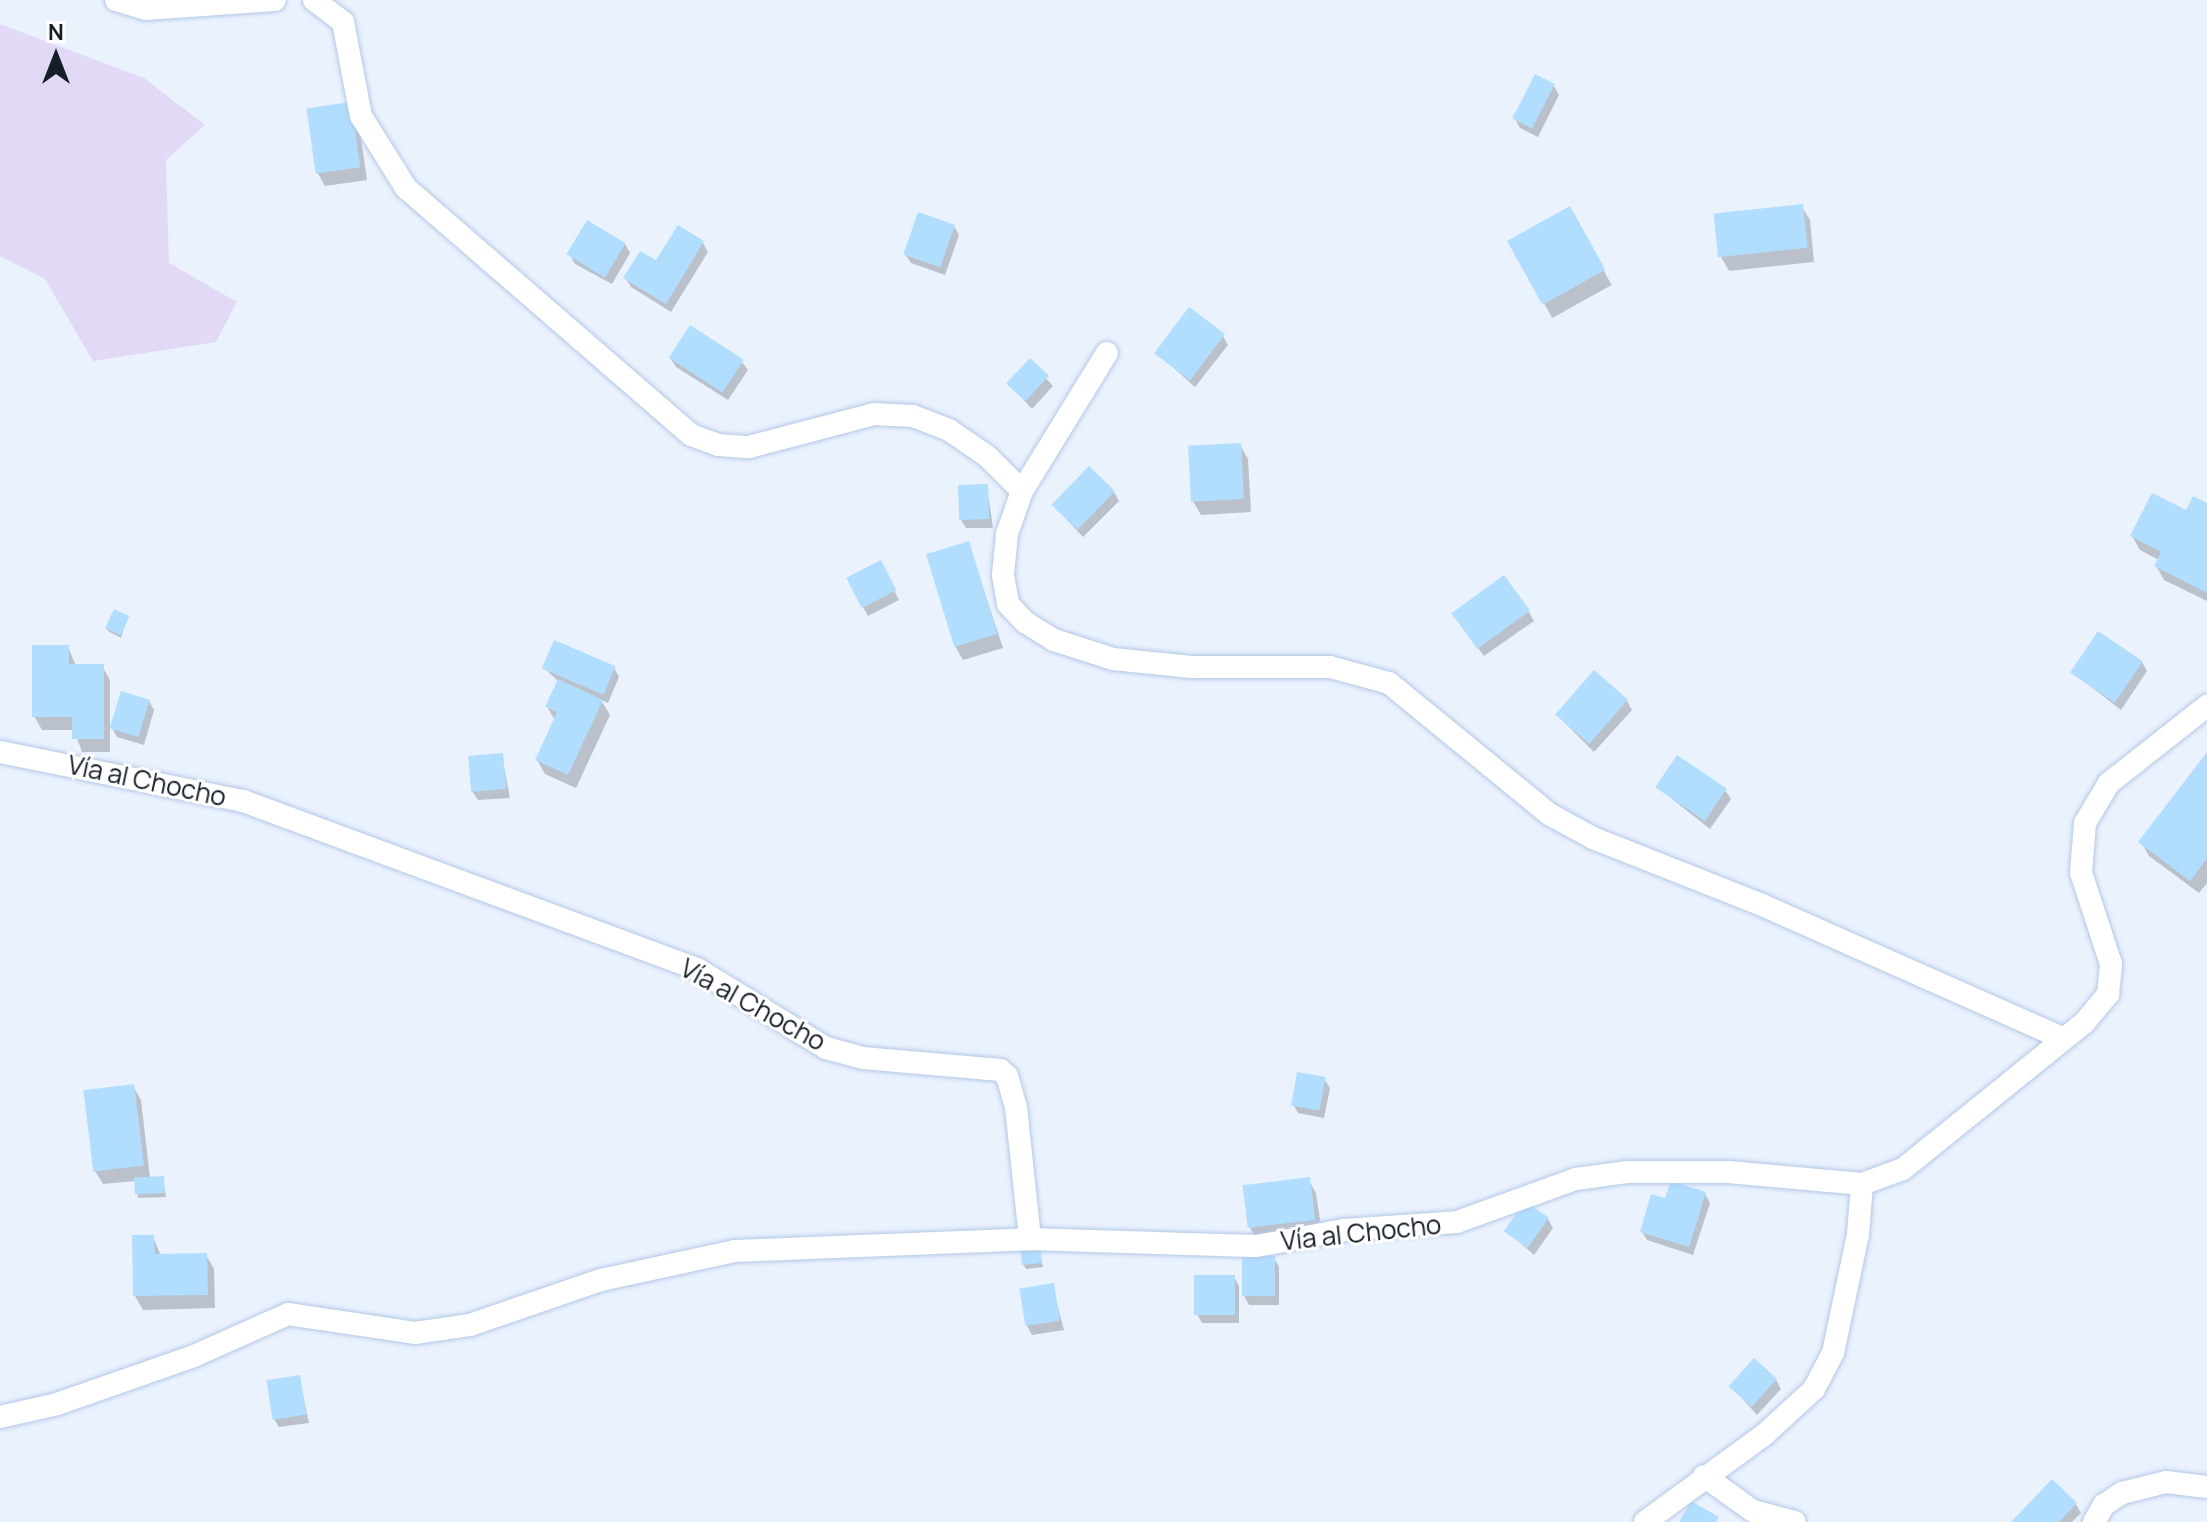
<!DOCTYPE html>
<meta charset="utf-8">
<style>
body{margin:0}
#map{position:relative;width:2207px;height:1522px;overflow:hidden;background:#eaf2fe;font-family:Manrope,sans-serif}
div>[style]{position:absolute}
.green>*{inset:0;background:#e2d9f7}
.shadow>*{inset:0;background:#0003;transform-origin:0 0}
.building>*{inset:0;background:#b1defe;transform-origin:0 0}
.roads{filter:drop-shadow(0 0 2px #b4c8e6) drop-shadow(0 0 2px #b4c8e6)}
.minor>*{height:22px;margin:-11px;padding:0 11px;transform-origin:11px;border-radius:11px;background:#fff}
span{translate:-50% -50%;white-space:nowrap;text-align:center;line-height:1.15;-webkit-text-stroke:6px #fff;paint-order:stroke}
.street-label{font-size:26px;color:#151d27}
.north{position:absolute;left:16px;top:16px;width:80px;height:80px;-webkit-text-stroke:6px #fff;paint-order:stroke;rotate:0deg;font-size:22px;font-weight:700;line-height:32px;text-align:center;color:#151d27}
.north::after{content:'';display:block;margin:auto;width:28px;height:36px;background:#151d27;clip-path:polygon(50% 0,100% 100%,50% 72%,0 100%)}
</style>
<div id="map">
<div class="green">
<i style="clip-path:polygon(0 24px,144px 78px,205px 125px,166px 160px,169px 263px,237px 302px,216px 342px,93px 361px,45px 279px,0 256px)"></i>
</div>
<div class="shadow">
<i style="clip-path:polygon(1554px 86px,1559px 95px,1538px 137px,1520px 128px,1515px 119px)"></i>
<i style="clip-path:polygon(358px 118px,367px 180px,325px 186px,317px 172px)"></i>
<i style="clip-path:polygon(1802px 207px,1810px 220px,1814px 262px,1729px 271px,1721px 257px)"></i>
<i style="left:1569px;top:208px;width:88px;height:68px;rotate:61deg"></i>
<i style="clip-path:polygon(954px 226px,959px 235px,945px 275px,911px 263px,905px 254px)"></i>
<i style="clip-path:polygon(703px 243px,708px 252px,671px 312px,631px 287px,626px 279px)"></i>
<i style="clip-path:polygon(625px 244px,630px 253px,612px 284px,575px 264px,570px 255px)"></i>
<i style="clip-path:polygon(1223px 336px,1228px 345px,1195px 387px,1157px 353px)"></i>
<i style="clip-path:polygon(671px 359px,742px 362px,748px 370px,728px 400px,676px 367px)"></i>
<i style="clip-path:polygon(1030px 361px,1053px 386px,1032px 409px,1009px 384px)"></i>
<i style="clip-path:polygon(1240px 445px,1248px 459px,1251px 512px,1201px 515px,1193px 501px)"></i>
<i style="clip-path:polygon(987px 486px,993px 528px,966px 528px,961px 520px)"></i>
<i style="clip-path:polygon(1114px 492px,1119px 501px,1083px 537px,1053px 505px)"></i>
<i style="clip-path:polygon(2207px 505px,2207px 601px,2164px 580px,2156px 566px,2159px 560px,2140px 550px,2132px 536px)"></i>
<i style="clip-path:polygon(968px 543px,1003px 648px,963px 660px,955px 646px)"></i>
<i style="clip-path:polygon(880px 563px,899px 600px,868px 616px,863px 607px)"></i>
<i style="clip-path:polygon(1529px 612px,1534px 621px,1484px 656px,1459px 622px)"></i>
<i style="clip-path:polygon(127px 618px,121px 638px,108px 631px,106px 628px)"></i>
<i style="clip-path:polygon(68px 647px,76px 666px,102px 666px,110px 680px,110px 752px,82px 752px,74px 730px,42px 730px,34px 716px)"></i>
<i style="clip-path:polygon(2142px 662px,2147px 671px,2121px 710px,2072px 672px)"></i>
<i style="clip-path:polygon(544px 668px,614px 668px,619px 677px,608px 703px,601px 700px,610px 715px,576px 788px,545px 774px,537px 760px,555px 720px,547px 707px,559px 682px)"></i>
<i style="clip-path:polygon(149px 701px,154px 710px,144px 745px,117px 737px,112px 728px)"></i>
<i style="clip-path:polygon(1627px 701px,1632px 710px,1594px 752px,1557px 715px)"></i>
<i style="clip-path:polygon(2207px 755px,2207px 883px,2199px 893px,2149px 856px,2141px 842px)"></i>
<i style="clip-path:polygon(502px 756px,510px 798px,478px 800px,472px 791px)"></i>
<i style="clip-path:polygon(1657px 787px,1725px 790px,1731px 799px,1710px 829px)"></i>
<i style="clip-path:polygon(1324px 1079px,1330px 1088px,1324px 1118px,1298px 1113px,1293px 1104px)"></i>
<i style="clip-path:polygon(133px 1086px,141px 1100px,150px 1178px,163px 1178px,166px 1197px,138px 1198px,136px 1181px,103px 1184px,95px 1171px)"></i>
<i style="clip-path:polygon(1308px 1179px,1316px 1193px,1322px 1234px,1258px 1242px,1250px 1228px)"></i>
<i style="clip-path:polygon(1705px 1194px,1710px 1203px,1693px 1255px,1647px 1240px,1642px 1232px)"></i>
<i style="clip-path:polygon(1548px 1219px,1553px 1228px,1534px 1255px,1507px 1231px)"></i>
<i style="clip-path:polygon(153px 1237px,161px 1256px,206px 1255px,214px 1269px,215px 1308px,143px 1310px,135px 1296px)"></i>
<i style="clip-path:polygon(1039px 1248px,1043px 1267px,1026px 1269px,1024px 1265px)"></i>
<i style="clip-path:polygon(1274px 1258px,1279px 1267px,1279px 1305px,1249px 1305px,1244px 1296px)"></i>
<i style="clip-path:polygon(1234px 1277px,1239px 1286px,1239px 1323px,1202px 1323px,1197px 1314px)"></i>
<i style="clip-path:polygon(1052px 1285px,1064px 1330px,1032px 1335px,1027px 1326px)"></i>
<i style="clip-path:polygon(299px 1377px,309px 1423px,279px 1427px,274px 1419px)"></i>
<i style="clip-path:polygon(1776px 1380px,1781px 1389px,1757px 1415px,1731px 1386px)"></i>
<i style="clip-path:polygon(2076px 1504px,2081px 1513px,2072px 1522px,2014px 1522px)"></i>
</div>
<div class="building">
<i style="left:1535px;top:74px;width:22px;height:50px;rotate:27deg"></i>
<i style="left:351px;top:102px;width:66px;height:45px;rotate:82deg"></i>
<i style="left:1803px;top:204px;width:44px;height:90px;rotate:84deg"></i>
<i style="left:1570px;top:206px;width:73px;height:72px;rotate:61deg"></i>
<i style="left:918px;top:212px;width:39px;height:45px;rotate:19deg"></i>
<i style="left:587px;top:220px;width:45px;height:40px;rotate:31deg"></i>
<i style="clip-path:polygon(678px 225px,704px 241px,666px 304px,623px 278px,640px 251px,656px 260px)"></i>
<i style="left:1189px;top:307px;width:45px;height:58px;rotate:37deg"></i>
<i style="left:690px;top:325px;width:64px;height:39px;rotate:33deg"></i>
<i style="left:1030px;top:358px;width:26px;height:35px;rotate:43deg"></i>
<i style="left:1241px;top:443px;width:56px;height:53px;rotate:87deg"></i>
<i style="left:1089px;top:466px;width:36px;height:54px;rotate:44deg"></i>
<i style="left:988px;top:484px;width:35px;height:30px;rotate:88deg"></i>
<i style="clip-path:polygon(2152px 493px,2186px 510px,2193px 496px,2207px 503px,2207px 593px,2154px 566px,2161px 552px,2130px 536px)"></i>
<i style="left:969px;top:541px;width:97px;height:45px;rotate:73deg"></i>
<i style="left:881px;top:560px;width:34px;height:39px;rotate:63deg"></i>
<i style="left:1504px;top:575px;width:44px;height:65px;rotate:54deg"></i>
<i style="left:114px;top:609px;width:17px;height:21px;rotate:25deg"></i>
<i style="left:2098px;top:631px;width:54px;height:50px;rotate:34deg"></i>
<i style="left:554px;top:640px;width:67px;height:31px;rotate:23deg"></i>
<i style="clip-path:polygon(32px 645px,69px 645px,69px 664px,104px 664px,104px 739px,72px 739px,72px 717px,32px 717px)"></i>
<i style="left:1594px;top:670px;width:45px;height:59px;rotate:41deg"></i>
<i style="clip-path:polygon(558px 679px,603px 700px,568px 775px,535px 760px,557px 712px,545px 707px)"></i>
<i style="left:121px;top:691px;width:30px;height:39px;rotate:17deg"></i>
<i style="clip-path:polygon(2207px 752px,2207px 859px,2190px 881px,2138px 842px)"></i>
<i style="left:503px;top:753px;width:36px;height:35px;rotate:85deg"></i>
<i style="left:1677px;top:755px;width:60px;height:39px;rotate:34deg"></i>
<i style="left:1297px;top:1072px;width:29px;height:34px;rotate:10deg"></i>
<i style="left:134px;top:1084px;width:82px;height:51px;rotate:83deg"></i>
<i style="left:164px;top:1176px;width:17px;height:30px;rotate:87deg"></i>
<i style="left:1310px;top:1177px;width:43px;height:68px;rotate:83deg"></i>
<i style="clip-path:polygon(1671px 1181px,1706px 1192px,1689px 1247px,1640px 1232px,1651px 1194px,1665px 1198px)"></i>
<i style="left:1525px;top:1201px;width:29px;height:37px;rotate:35deg"></i>
<i style="clip-path:polygon(132px 1235px,154px 1235px,155px 1254px,207px 1253px,208px 1295px,133px 1296px)"></i>
<i style="left:1040px;top:1246px;width:17px;height:20px;rotate:83deg"></i>
<i style="left:1275px;top:1256px;width:40px;height:33px;rotate:90deg"></i>
<i style="left:1194px;top:1275px;width:41px;height:40px"></i>
<i style="left:1054px;top:1283px;width:38px;height:35px;rotate:81deg"></i>
<i style="left:1754px;top:1358px;width:31px;height:38px;rotate:42deg"></i>
<i style="left:300px;top:1375px;width:40px;height:34px;rotate:81deg"></i>
<i style="clip-path:polygon(2052px 1479px,2077px 1503px,2059px 1522px,2011px 1522px)"></i>
<i style="clip-path:polygon(1691px 1501px,1719px 1517px,1716px 1522px,1679px 1522px)"></i>
</div>
<div class="roads">
<div class="minor">
<i style="left:116px;top:0;width:31px;rotate:17deg"></i>
<i style="left:146px;top:9px;width:129px;rotate:-4deg"></i>
<i style="left:314px;top:0;width:36px;rotate:37deg"></i>
<i style="left:343px;top:22px;width:96px;rotate:79.2deg"></i>
<i style="left:361px;top:116px;width:85px;rotate:58deg"></i>
<i style="left:406px;top:188px;width:377px;rotate:40.9deg"></i>
<i style="left:691px;top:435px;width:29px;rotate:20deg"></i>
<i style="left:718px;top:445px;width:31px;rotate:4deg"></i>
<i style="left:749px;top:447px;width:129px;rotate:-14.8deg"></i>
<i style="left:874px;top:414px;width:39px;rotate:3deg"></i>
<i style="left:913px;top:416px;width:39px;rotate:21deg"></i>
<i style="left:949px;top:430px;width:46px;rotate:34.4deg"></i>
<i style="left:987px;top:456px;width:49px;rotate:45deg"></i>
<i style="left:1022px;top:491px;width:46px;rotate:109.2deg"></i>
<i style="left:1007px;top:534px;width:41px;rotate:95.6deg"></i>
<i style="left:1003px;top:575px;width:29px;rotate:80deg"></i>
<i style="left:1008px;top:604px;width:25px;rotate:47deg"></i>
<i style="left:1025px;top:622px;width:34px;rotate:32deg"></i>
<i style="left:1054px;top:640px;width:62px;rotate:17.9deg"></i>
<i style="left:1113px;top:659px;width:79px;rotate:5.8deg"></i>
<i style="left:1192px;top:667px;width:138px"></i>
<i style="left:1330px;top:667px;width:61px;rotate:15.2deg"></i>
<i style="left:1389px;top:683px;width:207px;rotate:39.3deg"></i>
<i style="left:1549px;top:814px;width:50px;rotate:28.6deg"></i>
<i style="left:1593px;top:838px;width:182px;rotate:21.6deg"></i>
<i style="left:1762px;top:905px;width:328px;rotate:23.9deg"></i>
<i style="left:1022px;top:491px;width:162px;rotate:-58.4deg"></i>
<i style="left:0;top:752px;width:248px;rotate:11.4deg"></i>
<i style="left:243px;top:801px;width:484px;rotate:20.3deg"></i>
<i style="left:697px;top:969px;width:151px;rotate:31.5deg"></i>
<i style="left:826px;top:1048px;width:38px;rotate:15deg"></i>
<i style="left:863px;top:1058px;width:138px;rotate:5deg"></i>
<i style="left:1000px;top:1070px;width:9px;rotate:41deg"></i>
<i style="left:1007px;top:1076px;width:32px;rotate:74deg"></i>
<i style="left:1016px;top:1107px;width:133px;rotate:83.9deg"></i>
<i style="left:0;top:1417px;width:58px;rotate:-12.8deg"></i>
<i style="left:57px;top:1404px;width:145px;rotate:-19.3deg"></i>
<i style="left:194px;top:1356px;width:103px;rotate:-24.1deg"></i>
<i style="left:288px;top:1314px;width:128px;rotate:8.5deg"></i>
<i style="left:415px;top:1333px;width:56px;rotate:-8.3deg"></i>
<i style="left:470px;top:1325px;width:139px;rotate:-19deg"></i>
<i style="left:601px;top:1280px;width:137px;rotate:-12.2deg"></i>
<i style="left:735px;top:1251px;width:295px;rotate:-2.3deg"></i>
<i style="left:1030px;top:1239px;width:226px;rotate:1.8deg"></i>
<i style="left:1256px;top:1246px;width:89px;rotate:-10.3deg"></i>
<i style="left:1344px;top:1230px;width:113px;rotate:-4deg"></i>
<i style="left:1457px;top:1222px;width:127px;rotate:-19.9deg"></i>
<i style="left:1576px;top:1179px;width:51px;rotate:-7.8deg"></i>
<i style="left:1627px;top:1172px;width:101px"></i>
<i style="left:1728px;top:1172px;width:135px;rotate:5.1deg"></i>
<i style="left:1704px;top:1476px;width:60px;rotate:35.5deg"></i>
<i style="left:1753px;top:1511px;width:43px;rotate:14.7deg"></i>
<i style="left:1645px;top:1522px;width:147px;rotate:-36.2deg"></i>
<i style="left:1764px;top:1435px;width:68px;rotate:-42.6deg"></i>
<i style="left:1814px;top:1389px;width:41px;rotate:-62.2deg"></i>
<i style="left:1833px;top:1353px;width:122px;rotate:-78.1deg"></i>
<i style="left:1858px;top:1234px;width:50px;rotate:-85.4deg"></i>
<i style="left:1862px;top:1184px;width:44px;rotate:-20.1deg"></i>
<i style="left:1903px;top:1169px;width:233px;rotate:-38.9deg"></i>
<i style="left:2084px;top:1023px;width:38px;rotate:-50deg"></i>
<i style="left:2108px;top:994px;width:30px;rotate:-84deg"></i>
<i style="left:2111px;top:964px;width:96px;rotate:-108.2deg"></i>
<i style="left:2081px;top:873px;width:50px;rotate:-85.4deg"></i>
<i style="left:2085px;top:823px;width:47px;rotate:-59deg"></i>
<i style="left:2109px;top:783px;width:125px;rotate:-38.2deg"></i>
<i style="left:2094px;top:1522px;width:20px;rotate:-60deg"></i>
<i style="left:2104px;top:1505px;width:22px;rotate:-34deg"></i>
<i style="left:2122px;top:1493px;width:45px;rotate:-14deg"></i>
<i style="left:2166px;top:1482px;width:41px;rotate:7deg"></i>
</div>
</div>
<div class="street-label">
<span style="left:147px;top:781px;rotate:12deg">Vía al Chocho</span>
<span style="left:753px;top:1005px;rotate:29deg">Vía al Chocho</span>
<span style="left:1361px;top:1233px;rotate:-6deg">Vía al Chocho</span>
</div>
<div class="north">N</div>
</div>
